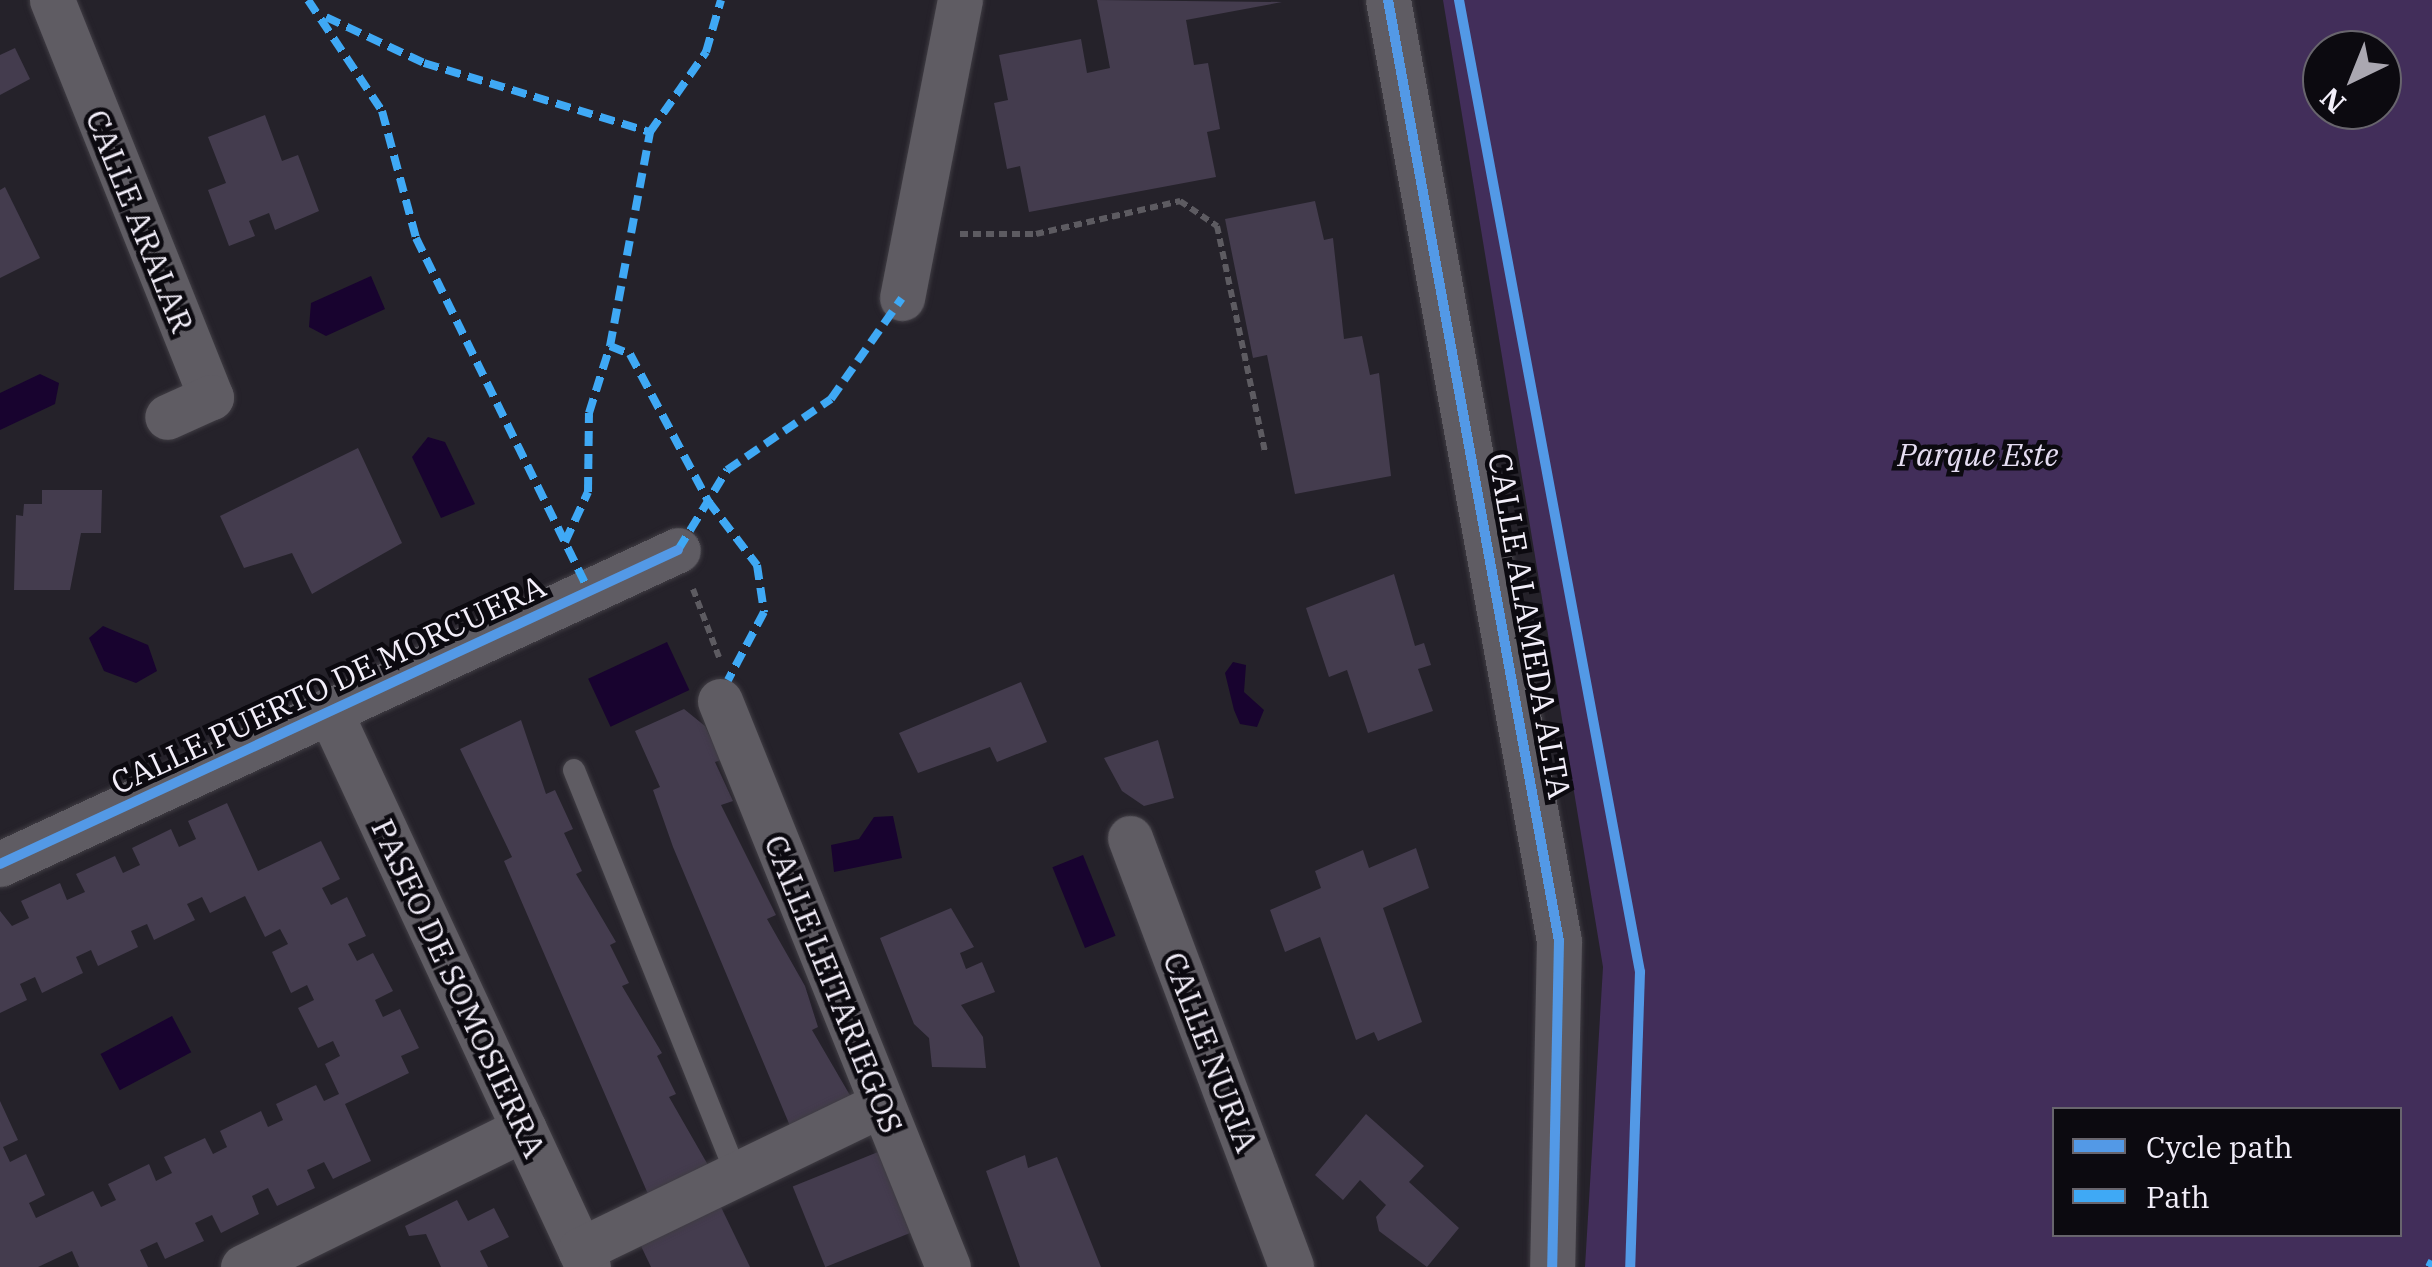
<!DOCTYPE html>
<style>
body{margin:0}
#map{position:relative;width:2432px;height:1267px;overflow:hidden;background:#25222a;font-family:"IBM Plex Serif",serif}
div>[style]{position:absolute}
.green>*{inset:0;background:#422e5a}
.water>*{inset:0;background:#18032f;transform-origin:0 0}
.building>*{inset:0;background:#443c4e;transform-origin:0 0}
.path>*{height:6px;margin-top:-3px;transform-origin:0;background:repeating-linear-gradient(90deg,#5d5b61 0 8px,transparent 0 13px)}
.roads{filter:drop-shadow(0 0 2px #403d44) drop-shadow(0 0 2px #403d44)}
.service>*{height:22px;margin:-11px;padding:0 11px;transform-origin:11px;border-radius:11px;background:#5f5c63}
.minor>*{height:45px;margin:-22.5px;padding:0 22.5px;transform-origin:22.5px;border-radius:22.5px;background:#5f5c63}
.quiet>*{height:8px;margin-top:-4px;transform-origin:0;background:repeating-linear-gradient(90deg,#3fa9f5 0 15px,transparent 0 23px)}
.cycleway>*{height:10px;margin:-5px;padding:0 5px;transform-origin:5px;border-radius:5px;background:#5399e6}
span{translate:-50% -50%;white-space:nowrap;text-align:center;line-height:1.15;-webkit-text-stroke:9px #0c0a10;paint-order:stroke}
.street-label{font-size:32px;color:#f2eef9}
.park-label{font-size:32px;color:#e5ddf2;font-style:italic}
.legend{position:absolute;left:2052px;top:1107px;width:350px;height:130px;box-sizing:border-box;background:#0c0a10;border:2px solid #68656d;margin:0;padding:12px 18px;list-style:none;font-size:30px;color:#f2eef9}
.legend li{display:flex;align-items:center;gap:20px;height:50px}
.legend b{width:50px;border:2px solid #68656d}
.north{position:absolute;left:2302px;top:30px;width:100px;height:100px;box-sizing:border-box;background:#0c0a10;border:2px solid #68656d;border-radius:50%;rotate:223deg;font-size:28px;font-weight:700;line-height:40px;text-align:center;color:#f2eef9}
.north::after{content:'';display:block;margin:auto;width:35px;height:45px;background:#aaa7b1;clip-path:polygon(50% 0,100% 100%,50% 72%,0 100%)}
</style>
<div id="map">
<div class="green">
<i style="clip-path:polygon(evenodd,1443px 0,2432px 0,2432px 1267px,1585px 1267px,1603px 967px,1443px 0,2322px 50px,2382px 50px,2382px 110px,2322px 110px,2322px 50px,1443px 0,2054px 1110px,2400px 1110px,2400px 1234px,2054px 1234px,2054px 1110px)"></i>
</div>
<div class="water">
<i style="clip-path:polygon(371px 276px,385px 309px,326px 336px,309px 327px,311px 303px)"></i>
<i style="clip-path:polygon(40px 374px,59px 383px,55px 404px,0 430px,0 393px)"></i>
<i style="clip-path:polygon(428px 437px,445px 442px,475px 504px,441px 518px,412px 457px)"></i>
<i style="clip-path:polygon(103px 626px,148px 645px,157px 671px,136px 683px,104px 671px,89px 638px)"></i>
<i style="left:667px;top:642px;width:53px;height:87px;rotate:65deg"></i>
<i style="clip-path:polygon(1233px 662px,1246px 665px,1244px 692px,1264px 710px,1257px 727px,1240px 724px,1234px 710px,1225px 673px)"></i>
<i style="clip-path:polygon(893px 816px,902px 858px,834px 872px,831px 845px,859px 839px,874px 817px)"></i>
<i style="left:1083px;top:855px;width:87px;height:33px;rotate:68deg"></i>
<i style="left:172px;top:1016px;width:41px;height:81px;rotate:62deg"></i>
</div>
<div class="building">
<i style="clip-path:polygon(1097px 0,1282px 2px,1186px 20px,1194px 65px,1208px 63px,1220px 129px,1207px 132px,1216px 177px,1029px 212px,1020px 166px,1007px 169px,994px 103px,1008px 100px,999px 55px,1081px 39px,1087px 73px,1110px 68px)"></i>
<i style="clip-path:polygon(15px 48px,30px 79px,0 95px,0 55px)"></i>
<i style="clip-path:polygon(265px 115px,282px 161px,298px 155px,319px 211px,275px 230px,269px 213px,249px 221px,255px 236px,229px 246px,208px 190px,226px 183px,208px 137px)"></i>
<i style="clip-path:polygon(5px 187px,40px 258px,0 278px,0 190px)"></i>
<i style="clip-path:polygon(1315px 201px,1324px 240px,1333px 238px,1344px 339px,1362px 336px,1370px 375px,1379px 373px,1391px 476px,1295px 494px,1267px 355px,1253px 358px,1225px 219px)"></i>
<i style="clip-path:polygon(358px 448px,402px 543px,312px 594px,292px 553px,244px 568px,220px 516px)"></i>
<i style="clip-path:polygon(42px 490px,102px 490px,101px 533px,81px 533px,70px 590px,14px 590px,16px 515px,23px 516px,24px 504px,42px 504px)"></i>
<i style="clip-path:polygon(1394px 574px,1415px 646px,1424px 643px,1431px 665px,1418px 669px,1433px 711px,1368px 733px,1347px 670px,1329px 677px,1306px 608px)"></i>
<i style="clip-path:polygon(1021px 682px,1047px 742px,997px 762px,990px 747px,918px 773px,899px 733px)"></i>
<i style="clip-path:polygon(684px 709px,705px 726px,721px 760px,715px 762px,733px 801px,721px 805px,776px 915px,767px 919px,805px 986px,818px 1027px,812px 1030px,851px 1097px,790px 1126px,673px 847px,653px 790px,660px 787px,635px 731px)"></i>
<i style="clip-path:polygon(521px 720px,546px 794px,555px 790px,573px 829px,564px 833px,582px 871px,576px 874px,616px 942px,610px 945px,629px 983px,622px 986px,662px 1053px,657px 1056px,676px 1094px,669px 1097px,708px 1165px,648px 1194px,504px 861px,512px 857px,460px 749px)"></i>
<i style="clip-path:polygon(1158px 740px,1174px 798px,1144px 806px,1122px 791px,1104px 758px)"></i>
<i style="clip-path:polygon(227px 803px,258px 871px,321px 841px,340px 879px,322px 888px,331px 905px,347px 897px,366px 936px,348px 944px,357px 961px,373px 953px,393px 991px,375px 1000px,383px 1017px,400px 1009px,419px 1048px,401px 1056px,409px 1073px,345px 1104px,371px 1161px,333px 1179px,324px 1162px,307px 1170px,315px 1188px,277px 1206px,268px 1188px,252px 1196px,259px 1214px,221px 1233px,212px 1215px,195px 1223px,204px 1241px,165px 1259px,157px 1242px,140px 1250px,148px 1267px,79px 1267px,72px 1251px,38px 1267px,0 1267px,0 1101px,18px 1140px,3px 1147px,10px 1162px,26px 1154px,45px 1195px,29px 1203px,36px 1218px,93px 1191px,101px 1207px,116px 1200px,108px 1184px,149px 1164px,156px 1181px,172px 1173px,164px 1157px,205px 1138px,213px 1154px,227px 1147px,220px 1131px,261px 1111px,268px 1127px,283px 1120px,276px 1104px,316px 1085px,324px 1101px,339px 1094px,325px 1064px,340px 1056px,333px 1041px,318px 1048px,298px 1008px,314px 1000px,307px 985px,291px 993px,272px 952px,288px 944px,280px 929px,265px 937px,245px 896px,210px 913px,202px 897px,187px 904px,195px 920px,154px 940px,147px 924px,131px 931px,138px 947px,98px 966px,91px 950px,76px 957px,83px 973px,42px 993px,35px 977px,20px 984px,27px 1000px,0 1013px,0 911px,12px 926px,29px 918px,21px 901px,60px 883px,67px 900px,85px 892px,76px 874px,115px 856px,123px 873px,140px 865px,132px 848px,171px 829px,179px 847px,196px 839px,188px 821px)"></i>
<i style="clip-path:polygon(1416px 848px,1429px 888px,1383px 908px,1422px 1022px,1378px 1041px,1374px 1032px,1356px 1040px,1320px 937px,1285px 952px,1270px 910px,1321px 888px,1315px 871px,1363px 850px,1369px 868px)"></i>
<i style="clip-path:polygon(951px 908px,974px 947px,960px 953px,966px 969px,982px 962px,995px 992px,961px 1005px,983px 1037px,986px 1068px,932px 1067px,929px 1038px,914px 1024px,880px 938px)"></i>
<i style="clip-path:polygon(1366px 1114px,1424px 1166px,1409px 1182px,1459px 1228px,1427px 1267px,1379px 1231px,1376px 1217px,1386px 1205px,1360px 1180px,1343px 1200px,1315px 1175px)"></i>
<i style="left:878px;top:1152px;width:87px;height:92px;rotate:68deg"></i>
<i style="clip-path:polygon(1025px 1155px,1028px 1168px,1057px 1157px,1101px 1267px,1020px 1267px,986px 1171px)"></i>
<i style="clip-path:polygon(457px 1200px,468px 1221px,494px 1208px,509px 1237px,480px 1251px,488px 1267px,441px 1267px,426px 1234px,409px 1236px,405px 1226px)"></i>
<i style="clip-path:polygon(720px 1205px,750px 1267px,651px 1267px,640px 1244px)"></i>
</div>
<div class="path">
<i style="left:960px;top:234px;width:76px"></i>
<i style="left:1036px;top:234px;width:148px;rotate:-12.9deg"></i>
<i style="left:1180px;top:201px;width:45px;rotate:34deg"></i>
<i style="left:1217px;top:226px;width:230px;rotate:78deg"></i>
<i style="left:693px;top:589px;width:73px;rotate:69.1deg"></i>
</div>
<div class="roads">
<div class="service">
<i style="left:574px;top:770px;width:435px;rotate:68.1deg"></i>
</div>
<div class="minor">
<i style="left:52px;top:0;width:428px;rotate:68.2deg"></i>
<i style="left:211px;top:397px;width:48px;rotate:155.6deg"></i>
<i style="left:1388px;top:0;width:956px;rotate:79.7deg"></i>
<i style="left:1559px;top:941px;width:326px;rotate:91.2deg"></i>
<i style="left:902px;top:298px;width:304px;rotate:-79deg"></i>
<i style="left:720px;top:701px;width:610px;rotate:68.06deg"></i>
<i style="left:329px;top:710px;width:614px;rotate:65.06deg"></i>
<i style="left:1130px;top:838px;width:458px;rotate:69.4deg"></i>
<i style="left:0;top:864px;width:747px;rotate:-24.85deg"></i>
<i style="left:580px;top:1250px;width:335px;rotate:-25.8deg"></i>
<i style="left:243px;top:1267px;width:313px;rotate:-26.2deg"></i>
</div>
</div>
<div class="quiet">
<i style="left:308px;top:0;width:133px;rotate:56.3deg"></i>
<i style="left:382px;top:111px;width:131px;rotate:75deg"></i>
<i style="left:416px;top:238px;width:393px;rotate:63.9deg"></i>
<i style="left:326px;top:17px;width:108px;rotate:25.1deg"></i>
<i style="left:424px;top:63px;width:236px;rotate:17deg"></i>
<i style="left:610px;top:346px;width:22px;rotate:22deg"></i>
<i style="left:630px;top:354px;width:166px;rotate:62deg"></i>
<i style="left:708px;top:501px;width:81px;rotate:52.6deg"></i>
<i style="left:757px;top:565px;width:48px;rotate:81.5deg"></i>
<i style="left:764px;top:612px;width:77px;rotate:117.9deg"></i>
<i style="left:565px;top:542px;width:55px;rotate:-65.3deg"></i>
<i style="left:588px;top:492px;width:79px;rotate:-89.3deg"></i>
<i style="left:589px;top:413px;width:70px;rotate:-72.6deg"></i>
<i style="left:610px;top:346px;width:218px;rotate:-79.4deg"></i>
<i style="left:650px;top:132px;width:98px;rotate:-55deg"></i>
<i style="left:706px;top:52px;width:54px;rotate:-73.9deg"></i>
<i style="left:678px;top:550px;width:94px;rotate:-58.5deg"></i>
<i style="left:727px;top:470px;width:126px;rotate:-34.3deg"></i>
<i style="left:831px;top:399px;width:123px;rotate:-54.9deg"></i>
<i style="left:2429px;top:1267px;width:7px;rotate:-63deg"></i>
</div>
<div class="cycleway">
<i style="left:1388px;top:0;width:956px;rotate:79.7deg"></i>
<i style="left:1559px;top:941px;width:326px;rotate:91.2deg"></i>
<i style="left:1459px;top:0;width:989px;rotate:79.45deg"></i>
<i style="left:1640px;top:972px;width:295px;rotate:91.9deg"></i>
<i style="left:0;top:864px;width:747px;rotate:-24.85deg"></i>
</div>
<div class="street-label">
<span style="left:140px;top:221px;rotate:68deg">CALLE ARALAR</span>
<span style="left:1530px;top:626px;rotate:80deg">CALLE ALAMEDA ALTA</span>
<span style="left:328px;top:684px;rotate:-25deg">CALLE PUERTO DE MORCUERA</span>
<span style="left:834px;top:984px;rotate:68deg">CALLE LEITARIEGOS</span>
<span style="left:459px;top:988px;rotate:65deg">PASEO DE SOMOSIERRA</span>
<span style="left:1211px;top:1052px;rotate:69deg">CALLE NURIA</span>
</div>
<div class="park-label">
<span style="left:1978px;top:454px">Parque Este</span>
</div>
<ul class="legend">
<li><b style="height:12px;background:#5399e6"></b>Cycle path</li>
<li><b style="height:12px;background:#3fa9f5"></b>Path</li>
</ul>
<div class="north">N</div>
</div>
